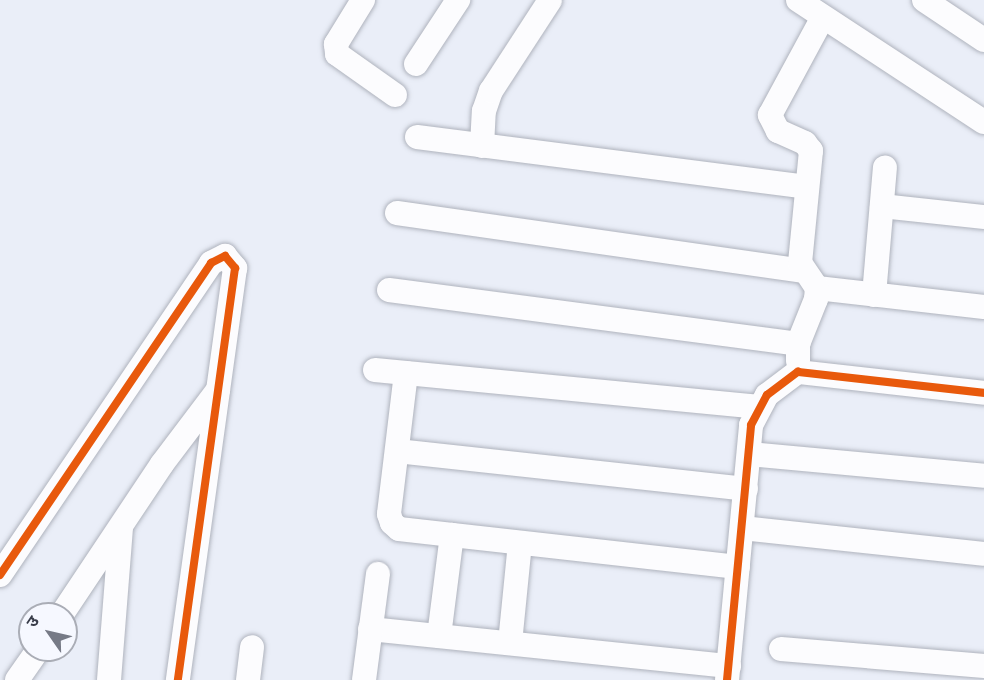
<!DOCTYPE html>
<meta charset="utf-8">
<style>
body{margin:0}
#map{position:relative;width:984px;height:680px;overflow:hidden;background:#eaeef8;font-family:Georgia,"Noto Sans Devanagari",serif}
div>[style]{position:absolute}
.roads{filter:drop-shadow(0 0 2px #afb3bd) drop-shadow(0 0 2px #afb3bd)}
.minor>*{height:24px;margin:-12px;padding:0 12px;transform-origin:12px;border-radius:12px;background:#fcfcfe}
.cycleway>*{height:8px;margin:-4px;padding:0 4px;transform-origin:4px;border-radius:4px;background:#e8590c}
span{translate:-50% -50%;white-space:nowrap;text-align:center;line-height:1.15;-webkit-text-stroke:4.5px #f6f8ff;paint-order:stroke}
.north{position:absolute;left:18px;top:602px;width:60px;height:60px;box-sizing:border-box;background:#f6f8ff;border:2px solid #aaadb6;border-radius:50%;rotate:304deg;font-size:16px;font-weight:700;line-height:24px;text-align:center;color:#383c49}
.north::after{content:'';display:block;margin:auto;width:21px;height:27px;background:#767a86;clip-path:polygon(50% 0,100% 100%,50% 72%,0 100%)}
</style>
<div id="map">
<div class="roads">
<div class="minor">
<i style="left:363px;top:0;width:52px;rotate:121.5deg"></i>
<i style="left:336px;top:44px;width:10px;rotate:84deg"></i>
<i style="left:337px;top:54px;width:71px;rotate:35.3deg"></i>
<i style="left:798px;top:0;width:222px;rotate:33.3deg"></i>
<i style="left:924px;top:0;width:72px;rotate:33.7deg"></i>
<i style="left:416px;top:64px;width:77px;rotate:-56.7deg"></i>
<i style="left:417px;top:137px;width:393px;rotate:7.3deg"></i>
<i style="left:482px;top:146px;width:35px;rotate:-87deg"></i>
<i style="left:484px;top:111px;width:21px;rotate:-71deg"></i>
<i style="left:491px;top:91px;width:108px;rotate:-57deg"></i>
<i style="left:882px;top:206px;width:103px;rotate:6.2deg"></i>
<i style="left:397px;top:213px;width:410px;rotate:8.1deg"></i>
<i style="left:817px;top:288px;width:168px;rotate:6.5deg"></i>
<i style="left:389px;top:290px;width:413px;rotate:7.5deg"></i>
<i style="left:874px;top:295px;width:128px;rotate:-85.1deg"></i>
<i style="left:798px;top:361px;width:17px;rotate:-90deg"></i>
<i style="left:798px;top:344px;width:48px;rotate:-68.2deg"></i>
<i style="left:816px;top:299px;width:11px;rotate:-85deg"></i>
<i style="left:817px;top:288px;width:30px;rotate:-124deg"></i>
<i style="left:800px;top:263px;width:113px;rotate:-84.4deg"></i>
<i style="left:811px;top:151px;width:10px;rotate:-127deg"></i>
<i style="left:805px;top:143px;width:30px;rotate:-156deg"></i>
<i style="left:778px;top:131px;width:18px;rotate:-117deg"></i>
<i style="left:770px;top:115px;width:111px;rotate:-61.6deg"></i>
<i style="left:375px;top:370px;width:384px;rotate:5.5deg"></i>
<i style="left:406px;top:373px;width:142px;rotate:96.9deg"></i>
<i style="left:389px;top:514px;width:9px;rotate:72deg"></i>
<i style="left:392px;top:523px;width:9px;rotate:41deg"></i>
<i style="left:399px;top:529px;width:341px;rotate:6.4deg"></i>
<i style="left:397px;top:451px;width:351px;rotate:6.2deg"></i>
<i style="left:749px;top:454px;width:236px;rotate:5.3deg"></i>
<i style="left:742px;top:528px;width:243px;rotate:6.1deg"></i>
<i style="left:0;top:575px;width:377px;rotate:-55.9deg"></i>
<i style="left:211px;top:263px;width:16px;rotate:-27deg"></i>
<i style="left:225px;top:256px;width:16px;rotate:50deg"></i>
<i style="left:235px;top:268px;width:416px;rotate:97.9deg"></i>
<i style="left:62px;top:614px;width:180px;rotate:-56.3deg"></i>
<i style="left:162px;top:464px;width:93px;rotate:-52.9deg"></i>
<i style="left:370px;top:629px;width:361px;rotate:5.9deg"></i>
<i style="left:439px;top:636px;width:102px;rotate:-82.7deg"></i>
<i style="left:510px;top:643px;width:100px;rotate:-84.3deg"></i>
<i style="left:781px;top:649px;width:204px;rotate:4.8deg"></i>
<i style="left:17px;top:680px;width:37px;rotate:-55deg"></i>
<i style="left:109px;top:680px;width:152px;rotate:-85.5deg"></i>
<i style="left:248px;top:680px;width:33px;rotate:-83deg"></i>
<i style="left:364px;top:680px;width:107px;rotate:-82.5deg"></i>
<i style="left:727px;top:680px;width:256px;rotate:-84.6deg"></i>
<i style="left:751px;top:425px;width:34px;rotate:-62deg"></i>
<i style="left:767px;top:395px;width:39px;rotate:-37deg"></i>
<i style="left:798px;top:372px;width:187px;rotate:6.4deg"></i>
</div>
</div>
<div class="cycleway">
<i style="left:0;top:575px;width:377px;rotate:-55.9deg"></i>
<i style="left:211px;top:263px;width:16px;rotate:-27deg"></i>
<i style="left:225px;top:256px;width:16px;rotate:50deg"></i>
<i style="left:235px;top:268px;width:416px;rotate:97.9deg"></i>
<i style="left:727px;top:680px;width:256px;rotate:-84.6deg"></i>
<i style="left:751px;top:425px;width:34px;rotate:-62deg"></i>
<i style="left:767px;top:395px;width:39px;rotate:-37deg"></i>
<i style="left:798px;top:372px;width:187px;rotate:6.4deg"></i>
</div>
<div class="north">उ</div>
</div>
